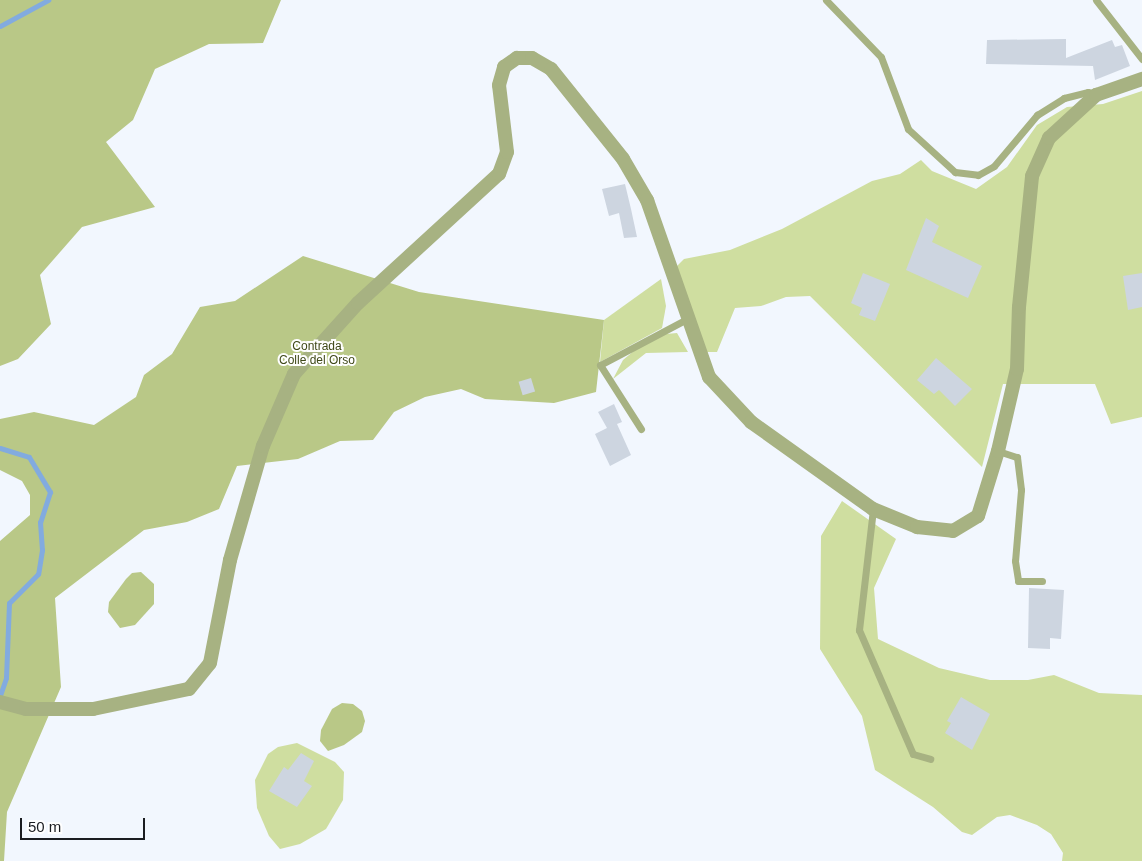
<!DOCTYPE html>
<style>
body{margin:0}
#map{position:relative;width:1142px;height:861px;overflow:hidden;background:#f2f7fe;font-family:Helvetica,sans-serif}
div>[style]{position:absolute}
.green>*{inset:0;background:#cfdea0}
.forest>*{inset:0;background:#b9c887}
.stream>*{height:5px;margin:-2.5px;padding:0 2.5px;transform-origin:2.5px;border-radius:2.5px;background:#82abdf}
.building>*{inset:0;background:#cdd5e0;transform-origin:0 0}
.service>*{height:7px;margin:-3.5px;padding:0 3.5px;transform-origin:3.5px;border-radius:3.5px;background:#a7b282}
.minor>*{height:14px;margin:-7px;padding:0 7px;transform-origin:7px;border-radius:7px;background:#a7b282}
span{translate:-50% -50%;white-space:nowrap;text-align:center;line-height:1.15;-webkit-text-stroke:4px #fff;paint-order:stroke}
.park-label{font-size:12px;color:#3f4818}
.scale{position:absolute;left:20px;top:818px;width:125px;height:22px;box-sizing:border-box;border:2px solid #1b1d21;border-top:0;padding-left:6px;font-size:15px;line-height:18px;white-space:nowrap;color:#1b1d21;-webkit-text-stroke:4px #fff;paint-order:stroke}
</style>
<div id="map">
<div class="green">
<i style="clip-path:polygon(1142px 91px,1142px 417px,1111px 424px,1095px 384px,1003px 384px,982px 467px,810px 296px,786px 297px,761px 306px,735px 308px,717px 352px,705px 352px,676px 267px,684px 259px,730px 250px,782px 229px,872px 181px,900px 174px,921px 160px,932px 171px,976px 189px,1007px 167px,1037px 125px,1067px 107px,1103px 104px)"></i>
<i style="clip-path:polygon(661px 279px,666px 306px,662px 328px,600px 362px,604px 320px)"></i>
<i style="clip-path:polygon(677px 333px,688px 352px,646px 353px,613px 379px,623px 360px,635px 350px,666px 334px)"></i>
<i style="clip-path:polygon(842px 501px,896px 539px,874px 588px,878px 639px,939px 668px,990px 680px,1028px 680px,1054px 675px,1099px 693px,1142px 695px,1142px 861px,1062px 861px,1063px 853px,1051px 834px,1037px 825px,1010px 815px,997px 817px,972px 835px,962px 832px,933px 807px,875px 770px,862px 716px,820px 649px,821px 536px)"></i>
<i style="clip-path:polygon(297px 743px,335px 762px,344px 772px,343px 800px,326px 829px,300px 844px,280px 849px,269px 836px,257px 808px,255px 780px,268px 754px,278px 747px)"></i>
</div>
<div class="forest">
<i style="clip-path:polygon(0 0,281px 0,263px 43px,209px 44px,155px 69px,133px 120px,106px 142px,155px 207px,82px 227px,40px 275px,51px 324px,18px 359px,0 366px)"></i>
<i style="clip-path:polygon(303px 256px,419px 292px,604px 320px,596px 392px,554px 403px,485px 399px,461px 389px,425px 397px,394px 412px,373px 440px,340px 441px,298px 459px,237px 466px,219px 509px,187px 522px,144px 530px,55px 598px,61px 687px,7px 812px,4px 861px,0 861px,0 541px,30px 515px,30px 495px,22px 481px,0 470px,0 419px,34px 412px,94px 425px,136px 397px,144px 375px,172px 354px,200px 307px,235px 301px)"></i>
<i style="clip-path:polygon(141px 572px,154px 584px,154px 604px,135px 625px,120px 628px,108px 612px,109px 602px,126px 579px,132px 573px)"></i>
<i style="clip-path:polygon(342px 703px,353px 704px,362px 711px,365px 721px,362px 732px,344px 745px,328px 751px,320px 741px,321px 730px,332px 709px)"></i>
</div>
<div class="stream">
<i style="left:0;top:26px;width:55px;rotate:-28.4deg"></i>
<i style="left:0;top:448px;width:30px;rotate:17deg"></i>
<i style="left:29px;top:457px;width:41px;rotate:59deg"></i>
<i style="left:50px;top:492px;width:32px;rotate:108deg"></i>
<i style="left:40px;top:522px;width:28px;rotate:86deg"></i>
<i style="left:42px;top:550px;width:24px;rotate:99deg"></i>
<i style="left:38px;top:574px;width:41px;rotate:135deg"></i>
<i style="left:9px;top:603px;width:75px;rotate:92.3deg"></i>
<i style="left:6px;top:678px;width:18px;rotate:109deg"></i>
</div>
<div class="building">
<i style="clip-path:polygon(1066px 39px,1066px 58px,1112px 40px,1115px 47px,1122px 45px,1130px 66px,1095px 80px,1093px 66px,986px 64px,987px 40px)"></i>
<i style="clip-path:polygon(625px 184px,631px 209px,637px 237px,624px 238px,619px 213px,609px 216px,602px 189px)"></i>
<i style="clip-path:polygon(926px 218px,939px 226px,932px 242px,982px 266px,968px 298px,906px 270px)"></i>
<i style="clip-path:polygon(863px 273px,890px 284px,875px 321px,859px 315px,862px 308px,851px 303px)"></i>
<i style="clip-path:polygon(1142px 273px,1142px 307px,1128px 310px,1123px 276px)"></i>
<i style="clip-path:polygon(936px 358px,972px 389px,955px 406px,939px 390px,934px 394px,917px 380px)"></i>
<i style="left:531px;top:378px;width:14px;height:13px;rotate:73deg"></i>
<i style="clip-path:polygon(614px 404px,622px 422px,617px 424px,631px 455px,610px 466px,595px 434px,607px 428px,598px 412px)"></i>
<i style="clip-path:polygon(1029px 588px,1064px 590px,1061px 639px,1050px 638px,1050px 649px,1028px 648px)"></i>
<i style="clip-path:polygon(961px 697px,990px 714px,972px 750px,945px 733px,951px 723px,947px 721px)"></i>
<i style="clip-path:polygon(301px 753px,314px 761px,304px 781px,312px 786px,297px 807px,269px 791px,284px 767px,288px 770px)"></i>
</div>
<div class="service">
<i style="left:826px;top:0;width:79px;rotate:46deg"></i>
<i style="left:881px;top:57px;width:77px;rotate:69.4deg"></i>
<i style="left:908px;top:129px;width:64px;rotate:42.5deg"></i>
<i style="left:955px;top:172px;width:23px;rotate:7deg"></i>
<i style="left:978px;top:175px;width:18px;rotate:-29deg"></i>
<i style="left:994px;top:166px;width:67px;rotate:-49.9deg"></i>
<i style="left:1037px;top:115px;width:32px;rotate:-32deg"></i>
<i style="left:1064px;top:98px;width:25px;rotate:-14deg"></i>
<i style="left:1088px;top:92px;width:9px;rotate:21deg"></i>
<i style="left:1096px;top:0;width:75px;rotate:52.1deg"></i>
<i style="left:641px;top:429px;width:76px;rotate:-122.6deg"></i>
<i style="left:600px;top:365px;width:98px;rotate:-27.9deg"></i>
<i style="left:998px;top:451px;width:20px;rotate:18deg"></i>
<i style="left:1017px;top:457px;width:33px;rotate:83deg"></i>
<i style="left:1021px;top:490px;width:71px;rotate:94.8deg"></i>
<i style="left:1015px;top:561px;width:20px;rotate:81deg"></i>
<i style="left:1018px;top:581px;width:24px"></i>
<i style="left:873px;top:509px;width:122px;rotate:96.6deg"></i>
<i style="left:859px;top:630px;width:135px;rotate:66.5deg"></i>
<i style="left:913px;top:754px;width:18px;rotate:16deg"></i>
</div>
<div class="minor">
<i style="left:0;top:702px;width:27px;rotate:15deg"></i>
<i style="left:26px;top:709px;width:67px"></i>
<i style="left:93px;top:709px;width:98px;rotate:-11.8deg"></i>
<i style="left:189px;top:689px;width:33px;rotate:-51deg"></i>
<i style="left:210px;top:663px;width:105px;rotate:-79deg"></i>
<i style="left:230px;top:560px;width:119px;rotate:-73.9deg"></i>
<i style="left:263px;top:446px;width:78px;rotate:-66.7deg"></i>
<i style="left:294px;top:374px;width:96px;rotate:-48deg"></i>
<i style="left:358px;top:303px;width:191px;rotate:-42.5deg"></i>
<i style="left:499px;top:174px;width:23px;rotate:-70deg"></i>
<i style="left:507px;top:152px;width:67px;rotate:-96.8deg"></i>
<i style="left:499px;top:85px;width:19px;rotate:-74deg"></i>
<i style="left:504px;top:67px;width:16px;rotate:-35deg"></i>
<i style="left:517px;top:58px;width:15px"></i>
<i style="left:532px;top:58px;width:22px;rotate:30deg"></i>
<i style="left:551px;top:69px;width:115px;rotate:51.3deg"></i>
<i style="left:623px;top:159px;width:48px;rotate:59.7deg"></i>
<i style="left:647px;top:200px;width:188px;rotate:70.7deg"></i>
<i style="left:709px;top:377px;width:62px;rotate:47deg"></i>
<i style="left:751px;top:422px;width:150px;rotate:35.5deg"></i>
<i style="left:873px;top:509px;width:48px;rotate:22.2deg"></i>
<i style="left:917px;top:527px;width:36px;rotate:6deg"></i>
<i style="left:953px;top:531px;width:29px;rotate:-31deg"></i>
<i style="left:978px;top:516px;width:68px;rotate:-72.9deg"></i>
<i style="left:998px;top:451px;width:84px;rotate:-77deg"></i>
<i style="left:1017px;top:369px;width:62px;rotate:-88.2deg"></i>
<i style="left:1019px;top:307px;width:132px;rotate:-84.3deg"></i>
<i style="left:1032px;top:176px;width:42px;rotate:-65.9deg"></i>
<i style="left:1049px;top:138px;width:64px;rotate:-42.5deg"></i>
<i style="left:1096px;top:95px;width:49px;rotate:-19.2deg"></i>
</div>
<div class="park-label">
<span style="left:317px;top:354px">Contrada<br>Colle del Orso</span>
</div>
<div class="scale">50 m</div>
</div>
